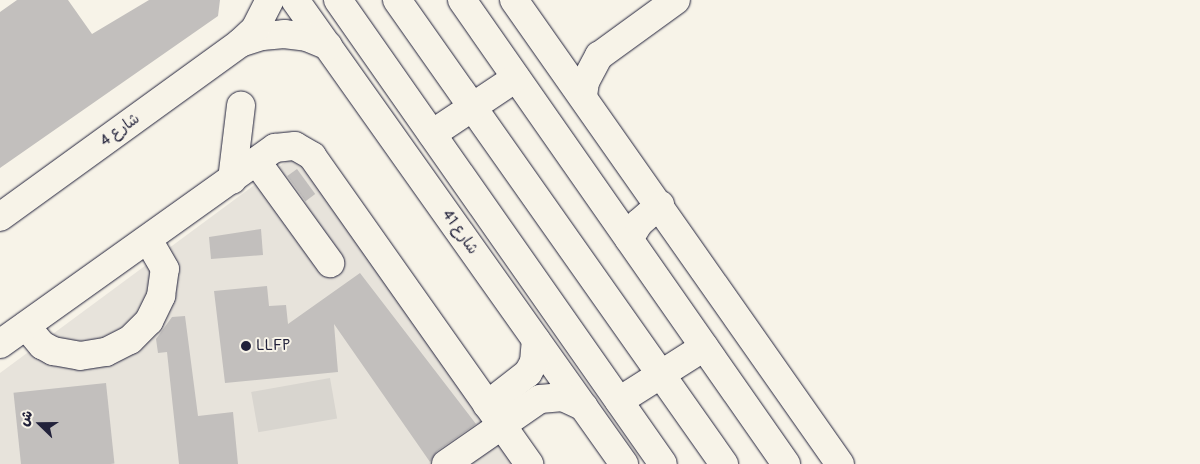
<!DOCTYPE html>
<meta charset="utf-8">
<style>
body{margin:0}
#map{position:relative;width:1200px;height:464px;overflow:hidden;background:#f7f3e8;font-family:Pangolin,"Playpen Sans Arabic",sans-serif}
div>[style]{position:absolute}
.built>*{inset:0;background:#e7e3db}
.green>*{inset:0;background:#d8d5cf;transform-origin:0 0}
.building>*{inset:0;background:#c2bfbd;transform-origin:0 0}
.roads{filter:drop-shadow(0 0 1px #22223b) drop-shadow(0 0 1px #22223b)}
.minor>*{height:28px;margin:-14px;padding:0 14px;transform-origin:14px;border-radius:14px;background:#f7f3e8}
.dots>*{width:14px;height:14px;translate:-50% -50%;box-sizing:border-box;border:2px solid #f7f3e8;border-radius:50%}
span{translate:-50% -50%;white-space:nowrap;text-align:center;line-height:1.15;-webkit-text-stroke:4px #f7f3e8;paint-order:stroke}
.street-label{font-size:15px;color:#22223b}
.poi-label{font-size:15px;color:#22223b}
.left{translate:0 -50%;text-align:left}
.north{position:absolute;left:15px;top:399px;width:50px;height:50px;-webkit-text-stroke:4px #f7f3e8;paint-order:stroke;rotate:292deg;font-size:14px;font-weight:700;line-height:20px;text-align:center;color:#22223b}
.north::after{content:'';display:block;margin:auto;width:18px;height:22px;background:#22223b;clip-path:polygon(50% 0,100% 100%,50% 72%,0 100%)}
</style>
<div id="map">
<div class="built">
<i style="clip-path:polygon(295px 155px,515px 464px,0 464px,0 373px)"></i>
</div>
<div class="green">
<i style="left:330px;top:378px;width:41px;height:80px;rotate:80deg"></i>
</div>
<div class="building">
<i style="clip-path:polygon(17px 0,68px 0,92px 34px,149px 0,220px 0,218px 16px,0 168px,0 12px)"></i>
<i style="left:297px;top:169px;width:31px;height:12px;rotate:54deg"></i>
<i style="clip-path:polygon(261px 229px,263px 255px,211px 259px,209px 237px)"></i>
<i style="clip-path:polygon(360px 273px,476px 424px,437px 451px,430px 462px,334px 324px,338px 372px,225px 383px,214px 291px,267px 286px,269px 306px,286px 305px,288px 324px)"></i>
<i style="clip-path:polygon(185px 316px,198px 416px,233px 412px,238px 464px,179px 464px,167px 352px,158px 353px,156px 339px,172px 317px)"></i>
<i style="left:106px;top:383px;width:81px;height:93px;rotate:84deg"></i>
</div>
<div class="roads">
<div class="minor">
<i style="left:295px;top:0;width:569px;rotate:54.66deg"></i>
<i style="left:338px;top:0;width:566px;rotate:54.99deg"></i>
<i style="left:397px;top:0;width:568px;rotate:54.83deg"></i>
<i style="left:462px;top:0;width:566px;rotate:55.07deg"></i>
<i style="left:514px;top:0;width:567px;rotate:54.91deg"></i>
<i style="left:240px;top:43px;width:23px;rotate:-18deg"></i>
<i style="left:262px;top:36px;width:22px;rotate:-5deg"></i>
<i style="left:284px;top:34px;width:23px;rotate:7deg"></i>
<i style="left:307px;top:37px;width:23px;rotate:23deg"></i>
<i style="left:583px;top:96px;width:14px;rotate:-82deg"></i>
<i style="left:585px;top:82px;width:30px;rotate:-62deg"></i>
<i style="left:599px;top:56px;width:95px;rotate:-36deg"></i>
<i style="left:432px;top:134px;width:101px;rotate:-33.7deg"></i>
<i style="left:257px;top:162px;width:125px;rotate:54.1deg"></i>
<i style="left:232px;top:180px;width:75px;rotate:-83.1deg"></i>
<i style="left:0;top:217px;width:296px;rotate:-35.9deg"></i>
<i style="left:240px;top:43px;width:21px;rotate:-43deg"></i>
<i style="left:255px;top:29px;width:33px;rotate:-63deg"></i>
<i style="left:629px;top:239px;width:19px;rotate:-58deg"></i>
<i style="left:639px;top:223px;width:28px;rotate:-41deg"></i>
<i style="left:26px;top:326px;width:25px;rotate:50deg"></i>
<i style="left:42px;top:345px;width:13px;rotate:29deg"></i>
<i style="left:53px;top:351px;width:27px;rotate:10deg"></i>
<i style="left:80px;top:356px;width:26px;rotate:-9deg"></i>
<i style="left:106px;top:352px;width:27px;rotate:-27deg"></i>
<i style="left:130px;top:340px;width:27px;rotate:-45deg"></i>
<i style="left:149px;top:321px;width:28px;rotate:-64deg"></i>
<i style="left:161px;top:296px;width:27px;rotate:-82deg"></i>
<i style="left:165px;top:269px;width:34px;rotate:-120deg"></i>
<i style="left:0;top:344px;width:338px;rotate:-35.5deg"></i>
<i style="left:275px;top:148px;width:20px;rotate:-6deg"></i>
<i style="left:295px;top:146px;width:20px;rotate:30deg"></i>
<i style="left:312px;top:156px;width:377px;rotate:54.8deg"></i>
<i style="left:619px;top:401px;width:101px;rotate:-32.4deg"></i>
<i style="left:487px;top:405px;width:52px;rotate:-38deg"></i>
<i style="left:528px;top:373px;width:13px;rotate:-61deg"></i>
<i style="left:534px;top:362px;width:22px;rotate:-85deg"></i>
<i style="left:446px;top:464px;width:114px;rotate:-34.7deg"></i>
<i style="left:540px;top:399px;width:23px;rotate:-5deg"></i>
<i style="left:563px;top:397px;width:23px;rotate:25deg"></i>
</div>
</div>
<div class="dots">
<i style="left:246px;top:346px;background:#22223b"></i>
</div>
<div class="street-label">
<span style="left:120px;top:130px;rotate:-36deg">شارع 4</span>
<span style="left:460px;top:232px;rotate:55deg">شارع 41</span>
</div>
<div class="poi-label">
<span class="left" style="left:256px;top:346px">LLFP</span>
</div>
<div class="north">ش</div>
</div>
